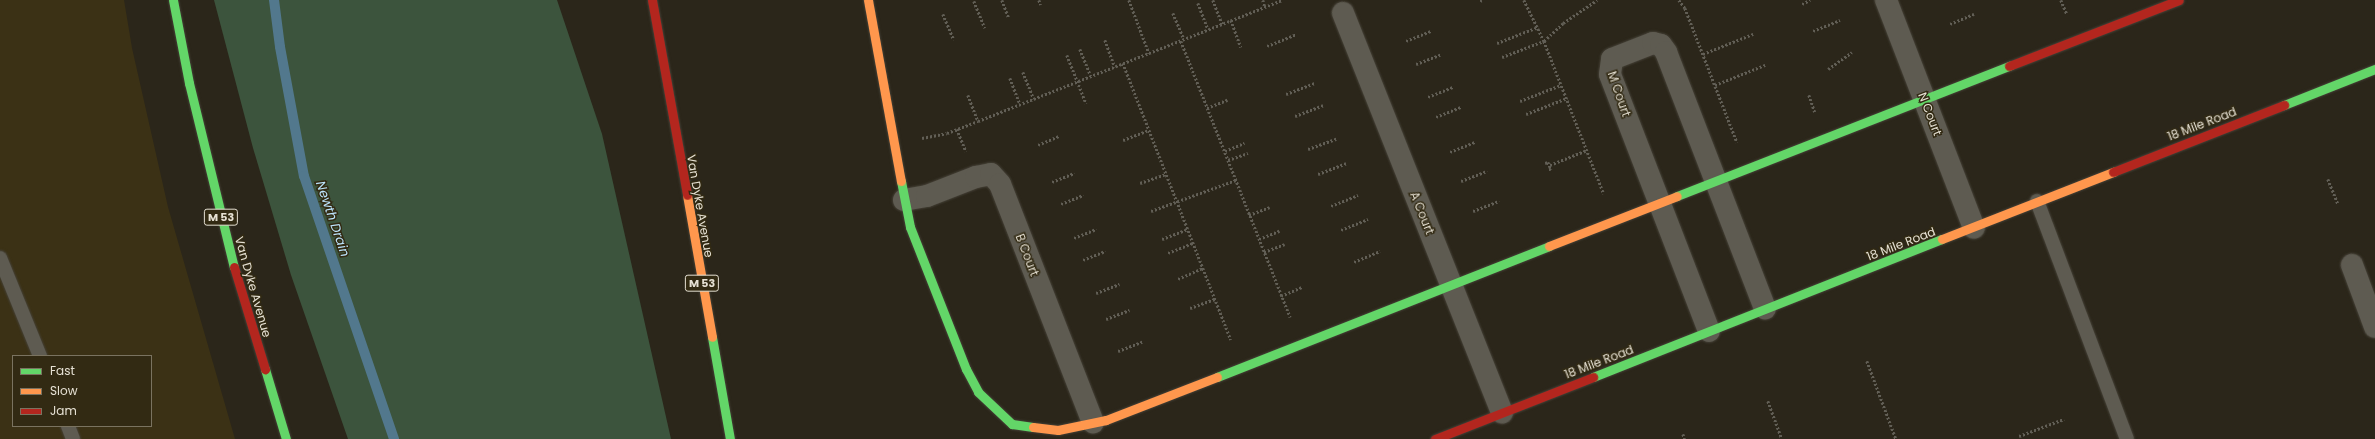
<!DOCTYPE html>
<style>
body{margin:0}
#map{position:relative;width:2375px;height:439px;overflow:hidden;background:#2b261a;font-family:Poppins,sans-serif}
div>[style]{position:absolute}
.built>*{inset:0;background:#3b3115}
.green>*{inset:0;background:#3c543d}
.stream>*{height:10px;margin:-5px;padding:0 5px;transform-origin:5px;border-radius:5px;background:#52788d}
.path>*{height:2.5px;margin-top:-1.25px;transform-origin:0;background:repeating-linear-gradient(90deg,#625f56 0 2px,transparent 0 4px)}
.roads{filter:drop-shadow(0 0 1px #454137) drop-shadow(0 0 1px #454137)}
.lane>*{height:14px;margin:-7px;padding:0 7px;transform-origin:7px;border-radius:7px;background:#5e5b51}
.street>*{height:22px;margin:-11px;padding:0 11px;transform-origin:11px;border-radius:11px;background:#5e5b51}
.fast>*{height:9px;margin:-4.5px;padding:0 4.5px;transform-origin:4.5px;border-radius:4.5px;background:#63d668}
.slow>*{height:9px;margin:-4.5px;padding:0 4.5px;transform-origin:4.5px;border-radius:4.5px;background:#ff974d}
.jam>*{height:9px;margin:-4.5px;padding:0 4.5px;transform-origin:4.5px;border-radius:4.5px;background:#b3261e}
span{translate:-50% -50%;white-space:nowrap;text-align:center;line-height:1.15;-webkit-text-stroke:3px #322a13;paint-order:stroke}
.shield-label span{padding:1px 3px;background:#322a13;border:1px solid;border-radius:3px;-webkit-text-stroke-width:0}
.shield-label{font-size:11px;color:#e6e1d4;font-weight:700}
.street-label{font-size:12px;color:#e6e1d4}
.water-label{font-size:13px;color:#bce4fc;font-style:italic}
.legend{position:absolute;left:12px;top:355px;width:140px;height:72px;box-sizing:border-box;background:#322a13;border:1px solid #7a7360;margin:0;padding:5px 7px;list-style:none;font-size:12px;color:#e6e1d4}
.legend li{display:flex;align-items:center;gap:8px;height:20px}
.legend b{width:20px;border:1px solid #7a7360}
</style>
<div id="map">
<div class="built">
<i style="clip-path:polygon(evenodd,0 0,124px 0,132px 48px,168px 207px,235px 439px,0 439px,0 0,13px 356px,151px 356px,151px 426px,13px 426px,13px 356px)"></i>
</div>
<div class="green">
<i style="clip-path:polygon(214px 0,557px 0,602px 134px,671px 439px,348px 439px,291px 275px,253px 148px)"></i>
</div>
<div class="stream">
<i style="left:274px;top:0;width:47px;rotate:82.7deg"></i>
<i style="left:280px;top:47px;width:131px;rotate:79.5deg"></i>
<i style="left:304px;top:176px;width:278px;rotate:71.1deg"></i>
</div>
<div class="path">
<i style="left:1002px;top:0;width:19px;rotate:69deg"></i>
<i style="left:1039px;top:0;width:5px;rotate:68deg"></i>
<i style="left:1129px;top:0;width:57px;rotate:69.3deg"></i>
<i style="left:1213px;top:0;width:26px;rotate:69deg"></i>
<i style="left:1263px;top:0;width:7px;rotate:74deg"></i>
<i style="left:1524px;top:0;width:46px;rotate:64deg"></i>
<i style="left:1544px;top:41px;width:164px;rotate:68.6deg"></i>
<i style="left:1679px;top:0;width:10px;rotate:53deg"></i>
<i style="left:1685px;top:8px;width:144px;rotate:68.8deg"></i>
<i style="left:2061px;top:0;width:15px;rotate:67deg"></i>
<i style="left:974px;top:1px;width:29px;rotate:68deg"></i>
<i style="left:1480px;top:1px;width:2px;rotate:-27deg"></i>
<i style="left:1198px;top:3px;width:28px;rotate:69deg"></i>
<i style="left:1802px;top:4px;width:9px;rotate:-27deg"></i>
<i style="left:1173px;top:13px;width:28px;rotate:67deg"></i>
<i style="left:943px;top:14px;width:28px;rotate:67deg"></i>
<i style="left:1231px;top:20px;width:29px;rotate:70deg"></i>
<i style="left:1950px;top:24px;width:26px;rotate:-23deg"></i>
<i style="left:1813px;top:31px;width:29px;rotate:-22deg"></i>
<i style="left:1105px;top:40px;width:29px;rotate:70deg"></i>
<i style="left:1181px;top:41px;width:297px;rotate:68.4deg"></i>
<i style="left:1406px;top:41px;width:27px;rotate:-22deg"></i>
<i style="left:1497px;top:43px;width:44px;rotate:-21.3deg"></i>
<i style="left:1267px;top:46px;width:31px;rotate:-22deg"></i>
<i style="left:1080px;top:49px;width:29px;rotate:68deg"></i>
<i style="left:1703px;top:54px;width:54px;rotate:-21.8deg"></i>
<i style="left:1067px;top:55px;width:52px;rotate:68.4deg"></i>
<i style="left:1502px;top:57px;width:45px;rotate:-20.9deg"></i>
<i style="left:1544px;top:41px;width:26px;rotate:-43deg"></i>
<i style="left:1563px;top:23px;width:41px;rotate:-34.1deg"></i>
<i style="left:1123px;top:63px;width:297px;rotate:68.7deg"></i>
<i style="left:1416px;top:64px;width:26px;rotate:-21deg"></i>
<i style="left:1828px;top:69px;width:29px;rotate:-35deg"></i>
<i style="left:1023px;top:72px;width:29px;rotate:68deg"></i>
<i style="left:1010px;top:78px;width:28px;rotate:69deg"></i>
<i style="left:1715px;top:85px;width:54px;rotate:-21.8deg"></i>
<i style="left:1286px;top:94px;width:31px;rotate:-21deg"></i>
<i style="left:968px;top:95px;width:28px;rotate:69deg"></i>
<i style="left:1809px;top:95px;width:18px;rotate:71deg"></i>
<i style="left:1428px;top:97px;width:27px;rotate:-22deg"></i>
<i style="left:1520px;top:101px;width:44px;rotate:-21.3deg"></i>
<i style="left:1207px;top:108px;width:22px;rotate:-22deg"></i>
<i style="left:1526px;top:114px;width:44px;rotate:-21.3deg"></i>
<i style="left:1295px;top:116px;width:30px;rotate:-21deg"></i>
<i style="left:1436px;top:117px;width:27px;rotate:-22deg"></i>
<i style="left:957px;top:129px;width:24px;rotate:68deg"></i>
<i style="left:922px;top:138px;width:25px;rotate:-11deg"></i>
<i style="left:947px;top:133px;width:33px;rotate:-21deg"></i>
<i style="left:978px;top:121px;width:327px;rotate:-21.7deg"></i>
<i style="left:1123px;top:140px;width:28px;rotate:-21deg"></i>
<i style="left:1038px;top:145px;width:23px;rotate:-23deg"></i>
<i style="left:1308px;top:149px;width:30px;rotate:-20deg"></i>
<i style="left:1225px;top:151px;width:21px;rotate:-23deg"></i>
<i style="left:1450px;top:152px;width:27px;rotate:-22deg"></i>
<i style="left:1228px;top:160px;width:21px;rotate:-19deg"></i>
<i style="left:1545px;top:163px;width:3px;rotate:-18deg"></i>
<i style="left:1548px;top:162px;width:8px;rotate:67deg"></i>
<i style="left:1551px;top:169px;width:3px;rotate:162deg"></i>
<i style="left:1550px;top:165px;width:40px;rotate:-22deg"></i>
<i style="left:1318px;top:174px;width:30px;rotate:-21deg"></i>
<i style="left:2328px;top:179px;width:27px;rotate:68deg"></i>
<i style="left:1461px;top:181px;width:28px;rotate:-21deg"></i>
<i style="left:1052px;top:182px;width:24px;rotate:-22deg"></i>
<i style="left:1140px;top:183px;width:28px;rotate:-19deg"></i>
<i style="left:1061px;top:204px;width:24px;rotate:-22deg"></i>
<i style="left:1331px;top:206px;width:29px;rotate:-22deg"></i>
<i style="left:1151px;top:211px;width:90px;rotate:-20deg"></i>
<i style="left:1473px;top:211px;width:28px;rotate:-21deg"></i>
<i style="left:1249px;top:215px;width:22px;rotate:-21deg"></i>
<i style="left:1341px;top:230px;width:29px;rotate:-22deg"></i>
<i style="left:1074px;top:238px;width:24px;rotate:-22deg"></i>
<i style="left:1162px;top:239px;width:28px;rotate:-21deg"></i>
<i style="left:1259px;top:239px;width:22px;rotate:-22deg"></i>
<i style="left:1264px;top:252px;width:22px;rotate:-21deg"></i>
<i style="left:1168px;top:253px;width:27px;rotate:-22deg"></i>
<i style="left:1083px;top:260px;width:24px;rotate:-22deg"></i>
<i style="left:1354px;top:262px;width:28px;rotate:-23deg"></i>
<i style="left:1178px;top:279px;width:27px;rotate:-24deg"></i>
<i style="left:1096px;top:293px;width:25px;rotate:-21deg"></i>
<i style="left:1281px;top:296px;width:23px;rotate:-23deg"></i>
<i style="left:1190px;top:308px;width:27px;rotate:-20deg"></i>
<i style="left:1106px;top:319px;width:25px;rotate:-21deg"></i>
<i style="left:1118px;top:351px;width:26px;rotate:-21deg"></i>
<i style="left:1867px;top:361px;width:83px;rotate:69.6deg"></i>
<i style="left:1768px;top:401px;width:40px;rotate:69.8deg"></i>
<i style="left:1683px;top:434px;width:5px;rotate:68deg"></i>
<i style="left:2019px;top:436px;width:48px;rotate:-20.7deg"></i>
</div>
<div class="roads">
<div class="lane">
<i style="left:2037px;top:201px;width:254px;rotate:69.3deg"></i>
<i style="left:0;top:258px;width:106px;rotate:67.8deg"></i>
<i style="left:68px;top:426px;width:14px;rotate:69deg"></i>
</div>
<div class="street">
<i style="left:1886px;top:0;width:244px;rotate:68.9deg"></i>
<i style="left:1343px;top:13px;width:430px;rotate:68.3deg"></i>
<i style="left:904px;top:200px;width:23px;rotate:-10deg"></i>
<i style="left:927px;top:196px;width:53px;rotate:-21.2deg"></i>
<i style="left:976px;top:177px;width:15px;rotate:-11deg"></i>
<i style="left:991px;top:174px;width:13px;rotate:48deg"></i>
<i style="left:1000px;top:184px;width:256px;rotate:68.7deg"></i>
<i style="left:2352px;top:265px;width:66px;rotate:69.6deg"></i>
<i style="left:1709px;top:331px;width:275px;rotate:-111.1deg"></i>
<i style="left:1610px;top:74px;width:15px;rotate:-82deg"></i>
<i style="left:1612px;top:59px;width:44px;rotate:-21.3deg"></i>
<i style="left:1653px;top:43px;width:8px;rotate:14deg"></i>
<i style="left:1661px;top:45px;width:9px;rotate:54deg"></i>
<i style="left:1666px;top:52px;width:275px;rotate:68.9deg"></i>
</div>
<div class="fast">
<i style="left:173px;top:0;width:85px;rotate:79.1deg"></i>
<i style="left:189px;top:83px;width:189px;rotate:76.3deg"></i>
<i style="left:2284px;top:105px;width:98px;rotate:-21.6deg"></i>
<i style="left:901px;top:181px;width:47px;rotate:78.9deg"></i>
<i style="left:910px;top:227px;width:153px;rotate:68.5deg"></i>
<i style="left:966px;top:369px;width:26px;rotate:62deg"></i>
<i style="left:978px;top:392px;width:47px;rotate:43.3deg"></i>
<i style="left:1012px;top:424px;width:21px;rotate:8deg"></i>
<i style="left:1677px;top:196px;width:357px;rotate:-21.4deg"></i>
<i style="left:712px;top:337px;width:104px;rotate:80deg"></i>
<i style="left:265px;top:369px;width:73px;rotate:73.3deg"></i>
<i style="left:1217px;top:377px;width:357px;rotate:-21.5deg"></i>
<i style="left:1593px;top:377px;width:375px;rotate:-21.6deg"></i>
</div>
<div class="slow">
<i style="left:868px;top:0;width:184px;rotate:79.7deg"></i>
<i style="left:687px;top:195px;width:144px;rotate:80deg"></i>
<i style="left:1942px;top:239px;width:184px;rotate:-21.4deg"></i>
<i style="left:1549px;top:246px;width:137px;rotate:-21.3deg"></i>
<i style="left:1033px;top:427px;width:25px;rotate:7deg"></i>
<i style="left:1058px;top:430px;width:49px;rotate:-11.8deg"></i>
<i style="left:1106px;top:420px;width:119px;rotate:-21.2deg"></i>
</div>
<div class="jam">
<i style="left:652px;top:0;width:198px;rotate:79.8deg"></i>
<i style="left:2009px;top:66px;width:182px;rotate:-21.2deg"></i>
<i style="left:2113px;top:172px;width:184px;rotate:-21.4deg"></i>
<i style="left:234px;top:267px;width:107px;rotate:73.1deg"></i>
<i style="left:1435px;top:439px;width:170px;rotate:-21.4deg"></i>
</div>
</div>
<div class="shield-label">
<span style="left:221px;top:217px">M 53</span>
<span style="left:702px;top:283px">M 53</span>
</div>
<div class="street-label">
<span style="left:1619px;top:94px;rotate:71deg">M Court</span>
<span style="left:1930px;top:114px;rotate:69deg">N Court</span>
<span style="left:2202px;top:124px;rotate:-21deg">18 Mile Road</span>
<span style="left:700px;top:206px;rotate:80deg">Van Dyke Avenue</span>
<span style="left:1422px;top:213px;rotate:68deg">A Court</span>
<span style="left:1901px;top:244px;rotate:-21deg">18 Mile Road</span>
<span style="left:1027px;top:255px;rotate:69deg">B Court</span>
<span style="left:253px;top:287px;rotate:74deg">Van Dyke Avenue</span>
<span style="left:1599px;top:362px;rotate:-21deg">18 Mile Road</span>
</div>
<div class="water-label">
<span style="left:332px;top:219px;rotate:71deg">Newth Drain</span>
</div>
<ul class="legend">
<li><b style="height:5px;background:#63d668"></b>Fast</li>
<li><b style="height:5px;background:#ff974d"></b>Slow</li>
<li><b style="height:5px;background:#b3261e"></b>Jam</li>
</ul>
</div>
